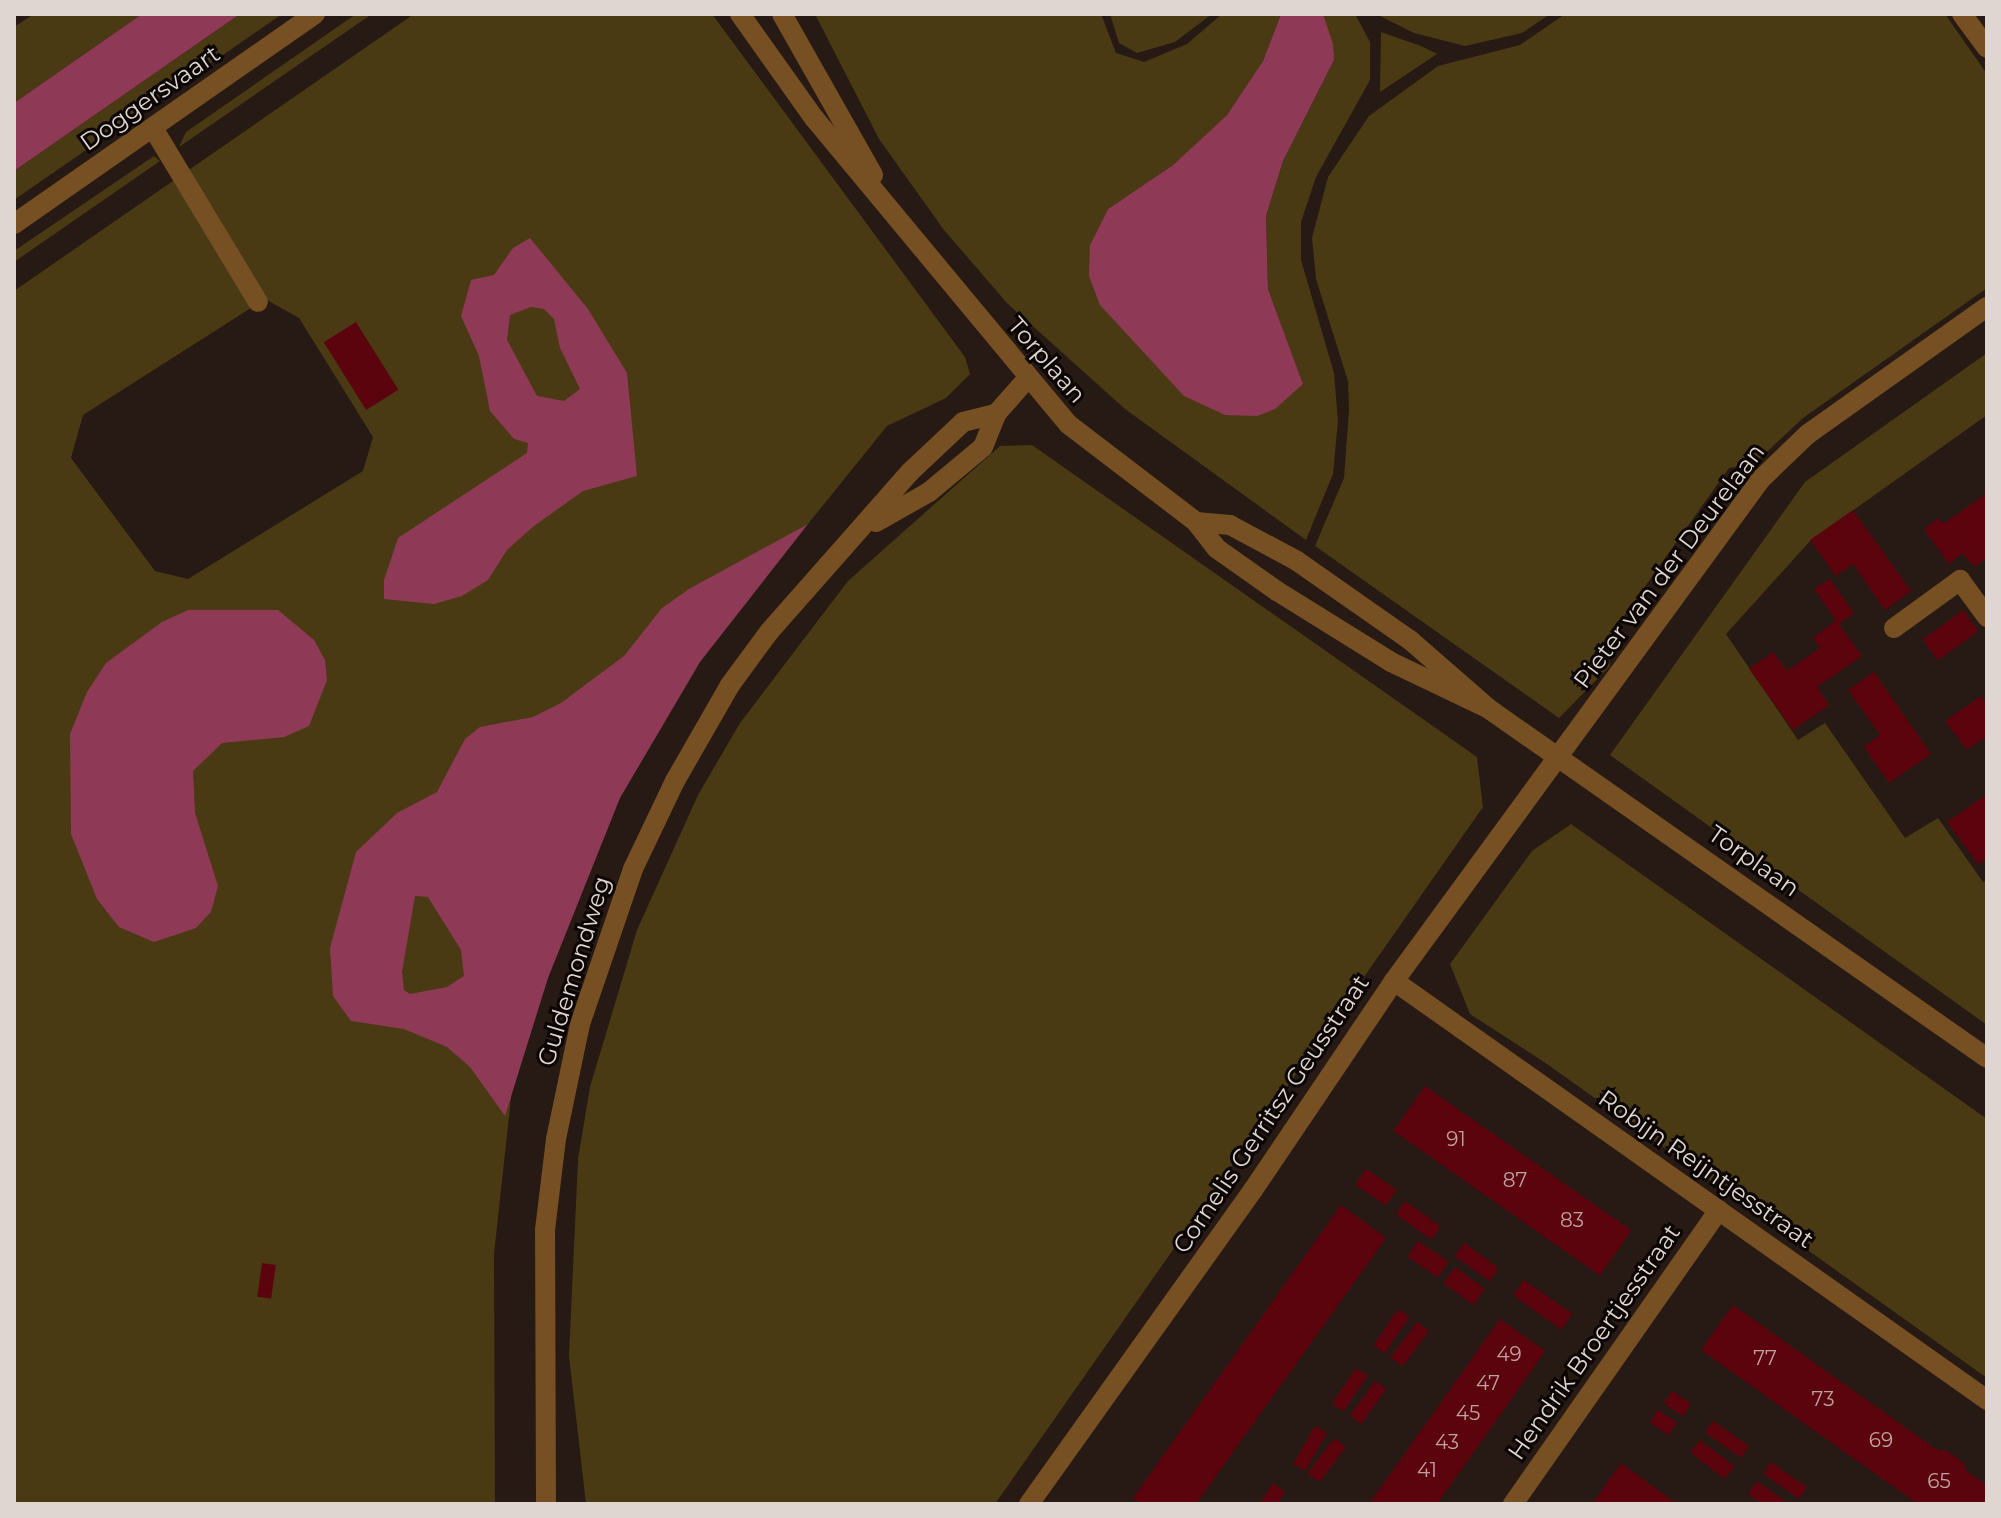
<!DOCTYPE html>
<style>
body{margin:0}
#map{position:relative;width:2001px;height:1518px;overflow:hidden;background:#271913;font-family:Montserrat,sans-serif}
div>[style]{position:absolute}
.green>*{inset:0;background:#493a13}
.water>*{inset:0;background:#8e3a56}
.building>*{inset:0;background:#5c040e;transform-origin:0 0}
.minor>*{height:20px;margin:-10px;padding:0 10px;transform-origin:10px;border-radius:10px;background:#764f22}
span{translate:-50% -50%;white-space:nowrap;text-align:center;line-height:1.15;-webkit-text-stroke:6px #0b0604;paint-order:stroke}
.number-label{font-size:20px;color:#bea1a0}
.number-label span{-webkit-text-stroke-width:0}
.street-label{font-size:24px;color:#dfd5d1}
.frame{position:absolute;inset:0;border:16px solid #dfd5d1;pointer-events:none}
</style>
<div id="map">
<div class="green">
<i style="clip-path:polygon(34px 14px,142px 14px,14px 103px,14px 27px)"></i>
<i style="clip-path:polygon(240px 14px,282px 14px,14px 200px,14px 171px)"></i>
<i style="clip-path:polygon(356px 14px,372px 14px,179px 147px,186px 132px)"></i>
<i style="clip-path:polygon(evenodd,414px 14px,712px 14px,965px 357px,970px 374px,946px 398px,887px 426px,808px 524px,789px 535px,741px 584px,599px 808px,515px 1062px,494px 1254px,495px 1504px,14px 1504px,14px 291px,414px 14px,265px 299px,299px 318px,373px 437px,363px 471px,188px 579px,155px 571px,71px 458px,83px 415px,265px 299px)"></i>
<i style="clip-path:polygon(815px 14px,1101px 14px,1116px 53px,1144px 62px,1187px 44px,1222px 14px,1281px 14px,1263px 61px,1227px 115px,1173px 165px,1108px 209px,1090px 245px,1303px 384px,1268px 289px,1266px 216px,1283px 161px,1334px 60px,1323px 14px,1355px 14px,1370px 42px,1370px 80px,1316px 177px,1301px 222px,1301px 260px,1334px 373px,1338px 421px,1333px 474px,1306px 540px,1125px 409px,1007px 303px,944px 230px,879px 139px)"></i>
<i style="clip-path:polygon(1110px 14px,1212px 14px,1175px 42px,1137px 53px,1119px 43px)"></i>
<i style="clip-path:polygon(1376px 14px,1550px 14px,1522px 33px,1465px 46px,1414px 33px)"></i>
<i style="clip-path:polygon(1565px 14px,1945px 14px,1987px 74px,1987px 288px,1803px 418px,1754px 464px,1729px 468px,1607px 640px,1610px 666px,1559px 718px,1315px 546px,1344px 478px,1349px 410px,1348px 381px,1316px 279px,1312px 238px,1328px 177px,1369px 116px,1438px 66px,1520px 45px)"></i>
<i style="clip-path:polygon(1381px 32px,1421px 46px,1437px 54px,1380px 92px)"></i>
<i style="clip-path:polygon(154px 156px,160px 161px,14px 262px,14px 251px)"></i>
<i style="clip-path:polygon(1987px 353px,1987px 415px,1810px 541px,1726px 634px,1798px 740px,1825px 723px,1905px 838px,1938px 818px,1983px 882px,1987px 880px,1987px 1025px,1610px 755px,1805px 482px)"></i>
<i style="clip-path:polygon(1032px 445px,1477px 757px,1483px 807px,995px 1504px,586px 1504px,569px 1356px,578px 1159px,590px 1087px,637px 930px,698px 795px,740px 723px,848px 581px,1000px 446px)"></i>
<i style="clip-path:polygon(1571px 824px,1987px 1119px,1987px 1378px,1547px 1064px,1470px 1014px,1450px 964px,1532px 851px)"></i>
</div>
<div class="water">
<i style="clip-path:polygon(142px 14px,240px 14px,14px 171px,14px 103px)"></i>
<i style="clip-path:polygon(1281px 14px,1323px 14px,1333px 44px,1334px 60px,1283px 161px,1266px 216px,1268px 289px,1303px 384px,1275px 409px,1257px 416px,1225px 415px,1184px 396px,1100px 305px,1089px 276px,1090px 245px,1108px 209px,1173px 165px,1227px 115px,1263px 61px)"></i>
<i style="clip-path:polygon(evenodd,530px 238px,588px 309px,627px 373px,637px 476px,583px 491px,534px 526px,507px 550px,488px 580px,462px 596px,434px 604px,384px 599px,384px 580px,398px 538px,527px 453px,528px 443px,514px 439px,490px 411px,479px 356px,461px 316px,471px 280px,494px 275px,513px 248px,530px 238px,531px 307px,544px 309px,554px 319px,560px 348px,580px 389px,564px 401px,537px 396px,507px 340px,510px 315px,531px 307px)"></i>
<i style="clip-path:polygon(evenodd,808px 524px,700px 662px,620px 798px,548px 978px,505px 1116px,470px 1067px,447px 1047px,404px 1029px,351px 1021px,333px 996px,330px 948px,356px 852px,397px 813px,437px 792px,465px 739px,480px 727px,533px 717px,561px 703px,624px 656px,662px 608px,689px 589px,808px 524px,415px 896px,428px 897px,461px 950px,464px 976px,447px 987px,410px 994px,404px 990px,402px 972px,415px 896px)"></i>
<i style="clip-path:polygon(188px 610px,278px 610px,314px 640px,325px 660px,327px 680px,309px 726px,284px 737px,222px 743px,193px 771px,195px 813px,218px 886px,211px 912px,196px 928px,154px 942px,119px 927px,97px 899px,71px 834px,70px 734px,87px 692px,106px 663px,162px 622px)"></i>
</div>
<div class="building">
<i style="left:356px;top:322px;width:80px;height:38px;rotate:58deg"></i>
<i style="clip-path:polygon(1987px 493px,1987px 558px,1974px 567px,1963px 553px,1949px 564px,1924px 529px,1939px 518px,1943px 524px)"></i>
<i style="clip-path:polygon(1853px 510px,1911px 591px,1885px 610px,1853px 564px,1836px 576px,1810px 540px)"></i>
<i style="clip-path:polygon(1830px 579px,1854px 613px,1839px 624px,1862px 656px,1817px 687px,1829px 705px,1793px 730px,1749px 669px,1773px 652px,1787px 671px,1820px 648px,1813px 638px,1836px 620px,1814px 589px)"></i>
<i style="left:1963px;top:610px;width:26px;height:50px;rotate:54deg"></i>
<i style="clip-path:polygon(1874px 672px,1931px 754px,1889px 783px,1864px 747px,1880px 735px,1848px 690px)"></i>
<i style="clip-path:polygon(1981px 696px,1987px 706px,1987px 736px,1967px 750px,1945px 721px)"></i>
<i style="clip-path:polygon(1987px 794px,1987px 858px,1978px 864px,1947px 822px)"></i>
<i style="left:1425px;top:1086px;width:252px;height:55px;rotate:35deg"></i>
<i style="left:1366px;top:1169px;width:37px;height:19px;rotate:34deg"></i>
<i style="left:1405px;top:1201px;width:44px;height:16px;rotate:36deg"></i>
<i style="clip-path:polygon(1341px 1205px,1386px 1238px,1196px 1504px,1141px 1504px,1133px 1498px)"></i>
<i style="left:1418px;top:1241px;width:37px;height:19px;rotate:34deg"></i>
<i style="left:1464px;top:1243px;width:43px;height:16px;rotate:36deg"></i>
<i style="left:262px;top:1263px;width:14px;height:34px;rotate:8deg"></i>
<i style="left:1455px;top:1267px;width:37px;height:20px;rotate:36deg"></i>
<i style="left:1524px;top:1280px;width:59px;height:19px;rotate:35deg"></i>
<i style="clip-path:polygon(1733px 1305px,1937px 1450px,1945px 1450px,1964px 1463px,1966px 1471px,1987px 1485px,1987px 1504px,1918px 1504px,1701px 1350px)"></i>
<i style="left:1398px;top:1309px;width:14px;height:44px;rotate:34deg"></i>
<i style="clip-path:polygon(1500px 1319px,1545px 1351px,1503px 1411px,1437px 1504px,1369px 1504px)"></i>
<i style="left:1417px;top:1322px;width:15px;height:44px;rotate:37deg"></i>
<i style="left:1356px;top:1368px;width:14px;height:43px;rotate:34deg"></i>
<i style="left:1375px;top:1381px;width:14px;height:43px;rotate:36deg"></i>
<i style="left:1672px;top:1391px;width:23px;height:15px;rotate:34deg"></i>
<i style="left:1658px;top:1410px;width:23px;height:15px;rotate:34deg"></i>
<i style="left:1713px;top:1421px;width:44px;height:14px;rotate:35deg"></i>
<i style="left:1315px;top:1426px;width:14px;height:44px;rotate:30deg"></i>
<i style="left:1334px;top:1438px;width:15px;height:44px;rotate:37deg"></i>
<i style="left:1700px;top:1440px;width:43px;height:16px;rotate:37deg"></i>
<i style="left:1771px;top:1462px;width:44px;height:14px;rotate:35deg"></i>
<i style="clip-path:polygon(1621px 1463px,1651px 1485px,1677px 1504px,1592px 1504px)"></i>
<i style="clip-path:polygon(1757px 1481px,1775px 1494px,1789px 1504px,1762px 1504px,1748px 1494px)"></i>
<i style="clip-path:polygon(1273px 1483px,1285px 1492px,1277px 1504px,1259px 1504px)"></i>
</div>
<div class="minor">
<i style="left:740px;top:14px;width:128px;rotate:54.6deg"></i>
<i style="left:814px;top:118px;width:398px;rotate:50.3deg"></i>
<i style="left:1068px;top:424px;width:161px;rotate:37.4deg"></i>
<i style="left:1196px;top:522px;width:33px;rotate:52deg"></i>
<i style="left:1216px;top:548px;width:75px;rotate:35.2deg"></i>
<i style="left:1277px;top:591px;width:134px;rotate:31.9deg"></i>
<i style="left:1391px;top:662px;width:109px;rotate:25.6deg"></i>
<i style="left:782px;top:14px;width:185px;rotate:60.5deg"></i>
<i style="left:1962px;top:14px;width:42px;rotate:53.7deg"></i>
<i style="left:153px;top:128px;width:203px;rotate:58.9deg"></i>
<i style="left:14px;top:224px;width:367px;rotate:-34.9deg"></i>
<i style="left:876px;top:522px;width:61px;rotate:-29.5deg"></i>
<i style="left:929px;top:492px;width:70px;rotate:-39.8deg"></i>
<i style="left:983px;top:447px;width:35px;rotate:-68deg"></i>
<i style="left:996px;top:414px;width:45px;rotate:-48.6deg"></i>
<i style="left:1196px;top:522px;width:34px;rotate:5deg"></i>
<i style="left:1230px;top:525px;width:76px;rotate:28.2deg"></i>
<i style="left:1297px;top:561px;width:138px;rotate:35deg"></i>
<i style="left:1410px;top:640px;width:105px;rotate:41.1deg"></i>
<i style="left:1489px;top:709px;width:608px;rotate:35.02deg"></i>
<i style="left:1894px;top:628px;width:82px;rotate:-36deg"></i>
<i style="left:1960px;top:580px;width:46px;rotate:53.9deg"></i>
<i style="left:1394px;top:981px;width:726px;rotate:35.24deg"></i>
<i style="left:546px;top:1504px;width:274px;rotate:-90.2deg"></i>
<i style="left:545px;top:1230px;width:92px;rotate:-83.1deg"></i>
<i style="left:556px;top:1139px;width:117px;rotate:-78.2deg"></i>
<i style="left:580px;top:1024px;width:164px;rotate:-71.1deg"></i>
<i style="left:633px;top:869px;width:98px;rotate:-64.5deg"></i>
<i style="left:675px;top:781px;width:111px;rotate:-60.2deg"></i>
<i style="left:730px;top:685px;width:66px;rotate:-53.7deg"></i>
<i style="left:769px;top:632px;width:213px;rotate:-48.6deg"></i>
<i style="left:910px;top:472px;width:73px;rotate:-43.3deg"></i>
<i style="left:963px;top:422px;width:34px;rotate:-14deg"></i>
<i style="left:1029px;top:1504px;width:386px;rotate:-54.5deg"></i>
<i style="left:1253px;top:1190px;width:252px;rotate:-56deg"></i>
<i style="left:1394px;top:981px;width:622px;rotate:-53.83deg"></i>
<i style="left:1761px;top:479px;width:65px;rotate:-43.8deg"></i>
<i style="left:1808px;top:434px;width:219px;rotate:-35.4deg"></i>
<i style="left:1513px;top:1504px;width:359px;rotate:-55deg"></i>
</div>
<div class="number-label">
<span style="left:1456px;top:1139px">91</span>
<span style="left:1515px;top:1180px">87</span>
<span style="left:1572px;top:1220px">83</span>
<span style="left:1509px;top:1354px">49</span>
<span style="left:1765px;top:1358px">77</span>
<span style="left:1488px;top:1383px">47</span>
<span style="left:1823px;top:1399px">73</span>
<span style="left:1468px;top:1413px">45</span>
<span style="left:1881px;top:1440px">69</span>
<span style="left:1447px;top:1442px">43</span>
<span style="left:1427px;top:1470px">41</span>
<span style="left:1939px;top:1481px">65</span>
</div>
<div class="street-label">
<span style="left:150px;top:98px;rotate:-35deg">Doggersvaart</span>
<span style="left:1047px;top:360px;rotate:49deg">Torplaan</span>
<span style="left:1669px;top:566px;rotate:-53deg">Pieter van der Deurelaan</span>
<span style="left:1754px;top:861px;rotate:35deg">Torplaan</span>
<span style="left:574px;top:971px;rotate:-73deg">Guldemondweg</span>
<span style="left:1271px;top:1114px;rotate:-56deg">Cornelis Gerritsz Geusstraat</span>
<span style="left:1706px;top:1169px;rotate:35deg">Robijn Reijntjesstraat</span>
<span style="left:1594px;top:1342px;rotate:-55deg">Hendrik Broertjesstraat</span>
</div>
<div class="frame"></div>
</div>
